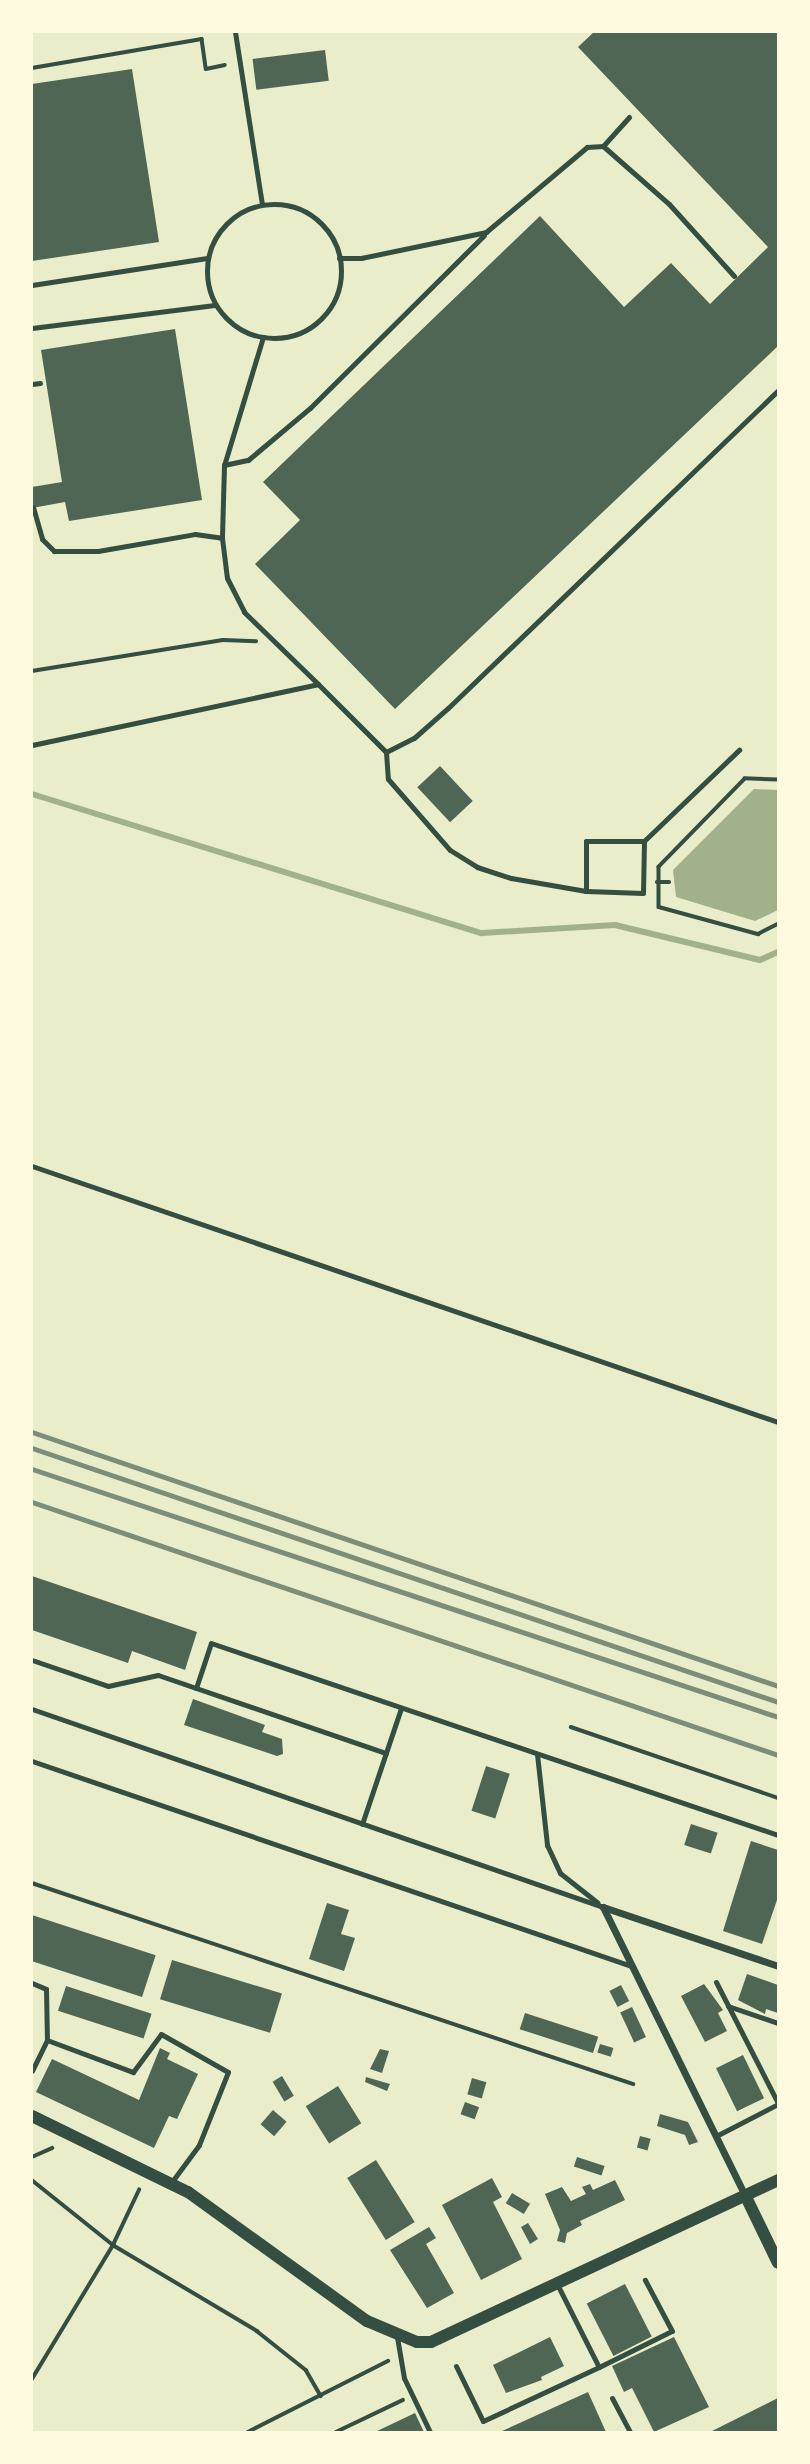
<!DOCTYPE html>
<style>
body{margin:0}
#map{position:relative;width:810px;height:2464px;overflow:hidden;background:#e9edc9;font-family:"Exo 2",sans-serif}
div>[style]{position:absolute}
.water>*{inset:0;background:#a3b18a}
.stream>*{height:6px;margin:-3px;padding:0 3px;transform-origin:3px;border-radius:3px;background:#a3b18a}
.building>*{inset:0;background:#4f6655;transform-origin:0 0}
.path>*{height:3.5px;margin:-1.75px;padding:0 1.75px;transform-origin:1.75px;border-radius:1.75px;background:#344e41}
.service>*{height:5px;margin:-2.5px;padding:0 2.5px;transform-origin:2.5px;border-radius:2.5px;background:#344e41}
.service>.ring{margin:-2.5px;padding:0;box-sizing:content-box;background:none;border:5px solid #344e41;border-radius:50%}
.minor>*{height:7px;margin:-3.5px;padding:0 3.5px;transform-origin:3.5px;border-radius:3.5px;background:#344e41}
.tertiary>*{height:12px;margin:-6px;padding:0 6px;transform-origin:6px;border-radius:6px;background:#344e41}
.rail>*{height:5px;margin:-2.5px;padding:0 2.5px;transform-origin:2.5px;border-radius:2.5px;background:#7c8e77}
span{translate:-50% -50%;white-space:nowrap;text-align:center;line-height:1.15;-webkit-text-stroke:6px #fefae0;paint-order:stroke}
.frame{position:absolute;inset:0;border:33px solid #fefae0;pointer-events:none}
</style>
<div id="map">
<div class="water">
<i style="clip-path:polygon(754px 789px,778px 790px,778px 910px,755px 921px,676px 897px,673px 870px)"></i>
</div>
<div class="stream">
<i style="left:32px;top:794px;width:471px;rotate:17.2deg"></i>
<i style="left:482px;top:933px;width:133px;rotate:-3.4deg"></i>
<i style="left:615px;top:925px;width:149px;rotate:13.6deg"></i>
<i style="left:760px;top:960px;width:20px;rotate:-24deg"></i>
</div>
<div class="building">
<i style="clip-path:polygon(594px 32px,778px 32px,778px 346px,395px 709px,255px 564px,300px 520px,263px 482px,540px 216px,624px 307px,671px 263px,710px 304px,768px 247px,578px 47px)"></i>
<i style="left:325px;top:50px;width:31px;height:73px;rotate:83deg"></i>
<i style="clip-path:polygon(132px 69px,159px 242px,32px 261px,32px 84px)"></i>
<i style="clip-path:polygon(175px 329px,202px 500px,69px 521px,65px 502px,32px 508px,32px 487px,62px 482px,41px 350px)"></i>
<i style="left:440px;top:766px;width:48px;height:31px;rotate:47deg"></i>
<i style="clip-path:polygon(32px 1576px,197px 1632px,185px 1670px,132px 1651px,128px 1663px,32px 1630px)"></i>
<i style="clip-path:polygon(193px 1699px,265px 1725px,262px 1732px,282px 1739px,283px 1754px,277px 1756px,184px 1725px)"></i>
<i style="left:486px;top:1766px;width:25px;height:47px;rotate:18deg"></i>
<i style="left:691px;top:1824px;width:28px;height:22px;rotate:18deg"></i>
<i style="clip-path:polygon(751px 1841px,778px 1850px,778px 1897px,762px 1944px,723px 1931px)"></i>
<i style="clip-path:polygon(327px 1903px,349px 1910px,341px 1934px,355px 1938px,344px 1971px,309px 1959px)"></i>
<i style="left:32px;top:1915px;width:130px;height:44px;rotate:18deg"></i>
<i style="left:172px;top:1960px;width:115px;height:41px;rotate:17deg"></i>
<i style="clip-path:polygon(747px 1974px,778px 1985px,778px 2013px,766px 2009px,765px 2014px,738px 2000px)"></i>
<i style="clip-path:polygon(704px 1984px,723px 2010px,718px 2013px,727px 2031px,705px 2042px,681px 1996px)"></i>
<i style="left:621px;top:1985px;width:18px;height:13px;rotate:63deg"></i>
<i style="left:66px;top:1986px;width:90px;height:26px;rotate:18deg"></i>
<i style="left:632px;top:2007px;width:33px;height:13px;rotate:65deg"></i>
<i style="left:525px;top:2013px;width:77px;height:17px;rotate:18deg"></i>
<i style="left:600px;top:2044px;width:14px;height:9px;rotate:17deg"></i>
<i style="clip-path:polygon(160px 2048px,170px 2053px,167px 2059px,198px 2074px,177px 2119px,169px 2116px,154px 2148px,36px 2092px,52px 2059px,139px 2100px)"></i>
<i style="clip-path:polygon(380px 2049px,389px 2051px,382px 2073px,370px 2069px)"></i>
<i style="left:743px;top:2055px;width:48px;height:30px;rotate:64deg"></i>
<i style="left:282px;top:2076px;width:23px;height:11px;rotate:59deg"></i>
<i style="clip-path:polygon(366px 2077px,390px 2084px,387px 2091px,365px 2082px)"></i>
<i style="left:472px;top:2078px;width:15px;height:17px;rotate:16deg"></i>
<i style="left:338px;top:2086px;width:44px;height:38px;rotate:58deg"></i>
<i style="left:465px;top:2102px;width:15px;height:13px;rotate:20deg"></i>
<i style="left:273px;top:2110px;width:18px;height:19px;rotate:41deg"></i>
<i style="clip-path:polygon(660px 2114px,688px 2122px,698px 2142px,689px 2145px,685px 2135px,657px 2126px)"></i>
<i style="left:640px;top:2136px;width:11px;height:12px;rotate:15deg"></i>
<i style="left:577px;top:2157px;width:29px;height:10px;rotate:18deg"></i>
<i style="left:376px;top:2160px;width:73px;height:34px;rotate:58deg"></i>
<i style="clip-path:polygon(492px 2178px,502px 2197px,493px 2202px,522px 2259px,481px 2280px,442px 2205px)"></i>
<i style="clip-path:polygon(615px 2180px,625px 2200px,580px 2221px,582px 2225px,567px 2233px,565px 2243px,557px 2241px,560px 2230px,545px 2194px,562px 2187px,571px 2201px,586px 2194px,582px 2187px,590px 2184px,593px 2190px)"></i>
<i style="left:512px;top:2193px;width:21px;height:12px;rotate:31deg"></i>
<i style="clip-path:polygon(528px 2223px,538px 2239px,530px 2244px,521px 2227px)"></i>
<i style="clip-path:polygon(429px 2227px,436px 2238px,426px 2244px,454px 2293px,427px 2308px,390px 2250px)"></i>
<i style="left:625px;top:2284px;width:59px;height:43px;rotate:63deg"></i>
<i style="clip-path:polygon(550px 2337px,564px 2366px,541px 2377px,542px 2380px,506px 2393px,493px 2365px)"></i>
<i style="clip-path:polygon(674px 2337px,709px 2407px,654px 2432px,632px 2388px,624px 2392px,612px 2366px)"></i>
<i style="clip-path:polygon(588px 2392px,606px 2432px,500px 2432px)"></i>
<i style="clip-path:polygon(778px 2398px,778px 2432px,710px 2432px)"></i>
<i style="clip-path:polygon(415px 2413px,424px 2432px,375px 2432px)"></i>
</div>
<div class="path">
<i style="left:32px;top:68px;width:172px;rotate:-9.7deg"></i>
<i style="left:202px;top:39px;width:30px;rotate:82deg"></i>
<i style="left:206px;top:69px;width:19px;rotate:-12deg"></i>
<i style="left:32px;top:671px;width:193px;rotate:-9.2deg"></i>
<i style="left:223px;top:640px;width:33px;rotate:2deg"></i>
<i style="left:778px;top:780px;width:33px;rotate:-178deg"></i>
<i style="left:745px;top:779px;width:123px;rotate:134.3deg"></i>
<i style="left:659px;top:867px;width:40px;rotate:90deg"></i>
<i style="left:659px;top:907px;width:103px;rotate:15.3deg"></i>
<i style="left:758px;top:934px;width:22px;rotate:-27deg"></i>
<i style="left:657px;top:882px;width:12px"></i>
<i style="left:571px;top:1727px;width:219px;rotate:18.9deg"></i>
<i style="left:32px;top:1883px;width:634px;rotate:18.49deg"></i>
<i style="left:32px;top:2157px;width:22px;rotate:-24deg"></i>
<i style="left:32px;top:2180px;width:104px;rotate:38.7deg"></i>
<i style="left:113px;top:2245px;width:168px;rotate:30.8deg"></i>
<i style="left:257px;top:2331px;width:63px;rotate:38.5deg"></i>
<i style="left:306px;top:2370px;width:30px;rotate:60deg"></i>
<i style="left:32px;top:2379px;width:157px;rotate:-58.8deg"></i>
<i style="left:113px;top:2245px;width:61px;rotate:-64.7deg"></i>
<i style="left:248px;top:2432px;width:157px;rotate:-26.9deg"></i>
<i style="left:336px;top:2432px;width:74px;rotate:-25.5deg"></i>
</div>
<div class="service">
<i style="left:235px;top:32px;width:174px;rotate:81.1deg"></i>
<i style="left:603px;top:146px;width:39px;rotate:-48deg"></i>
<i class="ring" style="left:207px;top:204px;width:129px;height:129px"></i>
<i style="left:339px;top:258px;width:22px"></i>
<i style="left:361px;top:258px;width:128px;rotate:-11.7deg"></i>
<i style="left:486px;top:232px;width:132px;rotate:-40.1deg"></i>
<i style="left:587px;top:147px;width:16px;rotate:-4deg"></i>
<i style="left:603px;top:146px;width:88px;rotate:41.3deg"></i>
<i style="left:669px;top:204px;width:97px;rotate:47.9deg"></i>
<i style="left:32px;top:285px;width:177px;rotate:-8.8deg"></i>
<i style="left:32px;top:328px;width:184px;rotate:-7.2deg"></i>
<i style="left:263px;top:337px;width:134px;rotate:106.9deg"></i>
<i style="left:224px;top:465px;width:73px;rotate:91.6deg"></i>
<i style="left:222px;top:538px;width:40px;rotate:82.9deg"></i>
<i style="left:227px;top:578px;width:38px;rotate:63deg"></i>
<i style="left:244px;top:612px;width:103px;rotate:44.2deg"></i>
<i style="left:32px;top:384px;width:8px;rotate:-7deg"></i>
<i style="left:224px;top:465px;width:25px;rotate:-12deg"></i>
<i style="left:248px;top:460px;width:81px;rotate:-40deg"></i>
<i style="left:310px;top:408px;width:245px;rotate:-44.8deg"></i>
<i style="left:33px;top:507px;width:33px;rotate:74deg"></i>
<i style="left:42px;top:539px;width:17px;rotate:45deg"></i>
<i style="left:54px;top:551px;width:44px"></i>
<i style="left:98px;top:551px;width:98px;rotate:-9.9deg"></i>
<i style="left:195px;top:534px;width:27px;rotate:8deg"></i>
<i style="left:32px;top:745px;width:292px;rotate:-12deg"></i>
<i style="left:318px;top:684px;width:96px;rotate:45deg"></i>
<i style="left:386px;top:752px;width:27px;rotate:86deg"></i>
<i style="left:388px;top:779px;width:94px;rotate:48.9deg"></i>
<i style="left:450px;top:850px;width:32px;rotate:32deg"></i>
<i style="left:477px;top:867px;width:36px;rotate:18deg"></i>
<i style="left:511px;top:878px;width:76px;rotate:9.8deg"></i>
<i style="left:586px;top:891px;width:57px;rotate:2deg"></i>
<i style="left:643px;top:893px;width:52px;rotate:-88.9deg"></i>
<i style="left:644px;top:841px;width:132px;rotate:-43.8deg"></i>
<i style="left:386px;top:752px;width:31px;rotate:-27deg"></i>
<i style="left:414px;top:738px;width:45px;rotate:-41.4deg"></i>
<i style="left:448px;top:708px;width:458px;rotate:-43.9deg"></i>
<i style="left:586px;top:891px;width:50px;rotate:-90deg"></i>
<i style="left:586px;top:841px;width:58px"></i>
<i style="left:32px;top:1166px;width:789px;rotate:18.94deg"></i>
<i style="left:32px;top:1660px;width:80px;rotate:18.9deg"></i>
<i style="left:108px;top:1686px;width:51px;rotate:-12.4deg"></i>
<i style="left:158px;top:1675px;width:241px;rotate:18.9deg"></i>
<i style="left:196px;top:1688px;width:47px;rotate:-71.6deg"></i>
<i style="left:211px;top:1643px;width:599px;rotate:18.71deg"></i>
<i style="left:32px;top:1709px;width:604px;rotate:19.12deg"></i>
<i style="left:537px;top:1754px;width:92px;rotate:83.7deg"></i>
<i style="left:547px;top:1845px;width:31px;rotate:65deg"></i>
<i style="left:560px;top:1873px;width:48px;rotate:38.3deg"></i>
<i style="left:32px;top:1761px;width:633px;rotate:18.89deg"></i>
<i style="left:362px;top:1824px;width:122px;rotate:-71.4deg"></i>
<i style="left:716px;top:1982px;width:136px;rotate:62.9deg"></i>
<i style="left:32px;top:1983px;width:15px;rotate:23deg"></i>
<i style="left:46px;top:1989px;width:51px;rotate:88.9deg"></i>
<i style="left:47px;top:2040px;width:34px;rotate:116deg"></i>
<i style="left:728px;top:2006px;width:53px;rotate:18.8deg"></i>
<i style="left:47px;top:2040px;width:92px;rotate:20.4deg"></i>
<i style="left:133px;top:2072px;width:47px;rotate:-53.6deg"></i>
<i style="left:161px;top:2034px;width:77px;rotate:29.6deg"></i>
<i style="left:228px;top:2072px;width:79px;rotate:111.7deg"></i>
<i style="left:199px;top:2145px;width:47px;rotate:126.4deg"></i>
<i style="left:716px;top:2136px;width:70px;rotate:-27.3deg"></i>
<i style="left:557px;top:2284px;width:93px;rotate:63.2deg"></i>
<i style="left:599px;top:2367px;width:81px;rotate:-26.3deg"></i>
<i style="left:672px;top:2331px;width:58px;rotate:-117.9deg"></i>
<i style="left:397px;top:2337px;width:42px;rotate:80.3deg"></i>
<i style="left:404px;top:2378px;width:60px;rotate:64.3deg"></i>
<i style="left:456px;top:2366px;width:61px;rotate:63.9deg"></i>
<i style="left:483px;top:2421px;width:128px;rotate:-25deg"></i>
<i style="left:612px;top:2398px;width:38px;rotate:62deg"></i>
</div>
<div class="minor">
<i style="left:603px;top:1907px;width:323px;rotate:63.8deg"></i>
<i style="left:603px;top:1907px;width:185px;rotate:18.6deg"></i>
</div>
<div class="tertiary">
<i style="left:32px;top:2116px;width:174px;rotate:26deg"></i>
<i style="left:188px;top:2192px;width:221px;rotate:35.8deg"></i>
<i style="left:367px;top:2321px;width:54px;rotate:22.8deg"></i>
<i style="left:417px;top:2342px;width:14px"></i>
<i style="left:431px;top:2342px;width:383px;rotate:-25deg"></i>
<i style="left:746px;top:2197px;width:73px;rotate:64.1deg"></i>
</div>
<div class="rail">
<i style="left:32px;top:1432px;width:788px;rotate:18.8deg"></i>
<i style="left:32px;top:1448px;width:788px;rotate:18.8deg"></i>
<i style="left:32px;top:1469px;width:786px;rotate:18.39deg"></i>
<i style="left:32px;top:1502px;width:788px;rotate:18.73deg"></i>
</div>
<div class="frame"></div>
</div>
